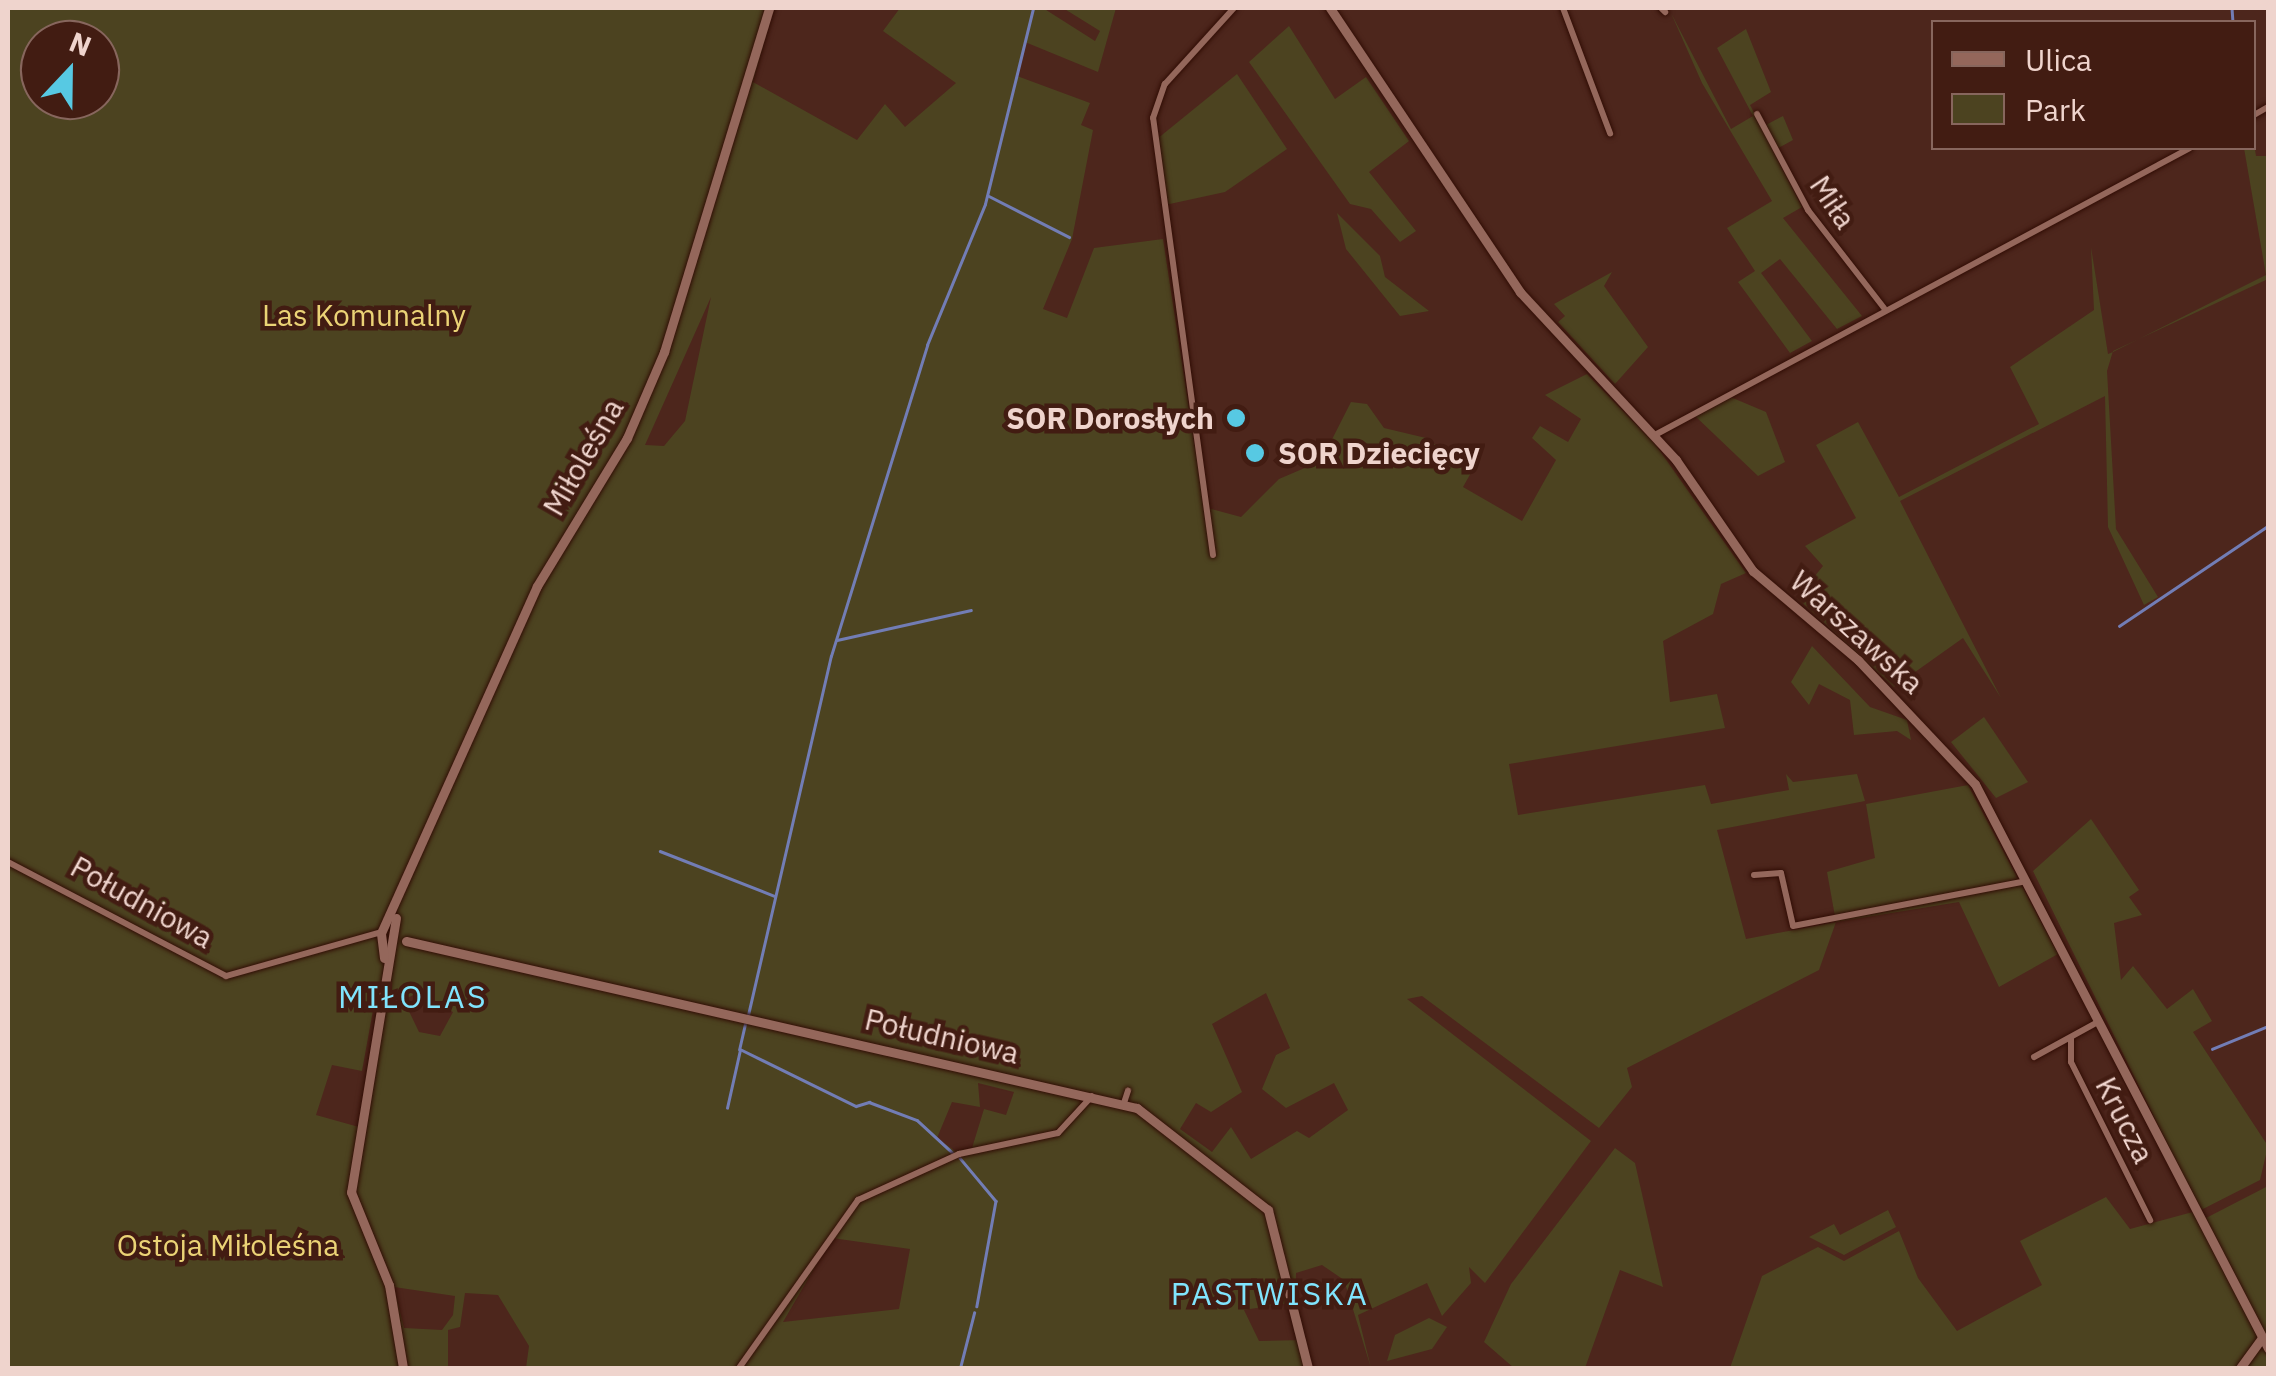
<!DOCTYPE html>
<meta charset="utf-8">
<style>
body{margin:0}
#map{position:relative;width:2276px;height:1376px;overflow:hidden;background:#4d261c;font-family:"IBM Plex Sans",sans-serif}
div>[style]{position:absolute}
.green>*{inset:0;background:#4c4320}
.stream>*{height:2.5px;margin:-1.25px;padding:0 1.25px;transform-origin:1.25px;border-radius:1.25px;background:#727db5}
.roads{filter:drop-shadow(0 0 2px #310d05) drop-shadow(0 0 2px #310d05)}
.street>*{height:6px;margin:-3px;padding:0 3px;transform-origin:3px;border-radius:3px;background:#94675b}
.secondary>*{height:9px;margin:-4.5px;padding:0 4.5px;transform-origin:4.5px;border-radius:4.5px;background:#94675b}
.dots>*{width:28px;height:28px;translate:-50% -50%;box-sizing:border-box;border:5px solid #421c12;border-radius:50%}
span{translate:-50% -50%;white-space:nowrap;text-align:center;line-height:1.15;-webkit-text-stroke:9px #421c12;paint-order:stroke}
.street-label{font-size:30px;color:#efd4cd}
.park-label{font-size:30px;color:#ebd376}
.poi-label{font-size:30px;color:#efd4cd;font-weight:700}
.right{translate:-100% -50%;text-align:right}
.left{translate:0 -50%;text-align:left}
.neighbourhood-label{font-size:32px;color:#80e4fd;letter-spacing:2.5px}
.frame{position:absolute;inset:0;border:10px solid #efd4cd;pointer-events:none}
.legend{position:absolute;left:1931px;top:20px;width:325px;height:130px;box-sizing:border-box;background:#421c12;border:2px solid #87665d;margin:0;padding:12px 18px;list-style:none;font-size:30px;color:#efd4cd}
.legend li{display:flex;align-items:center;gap:20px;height:50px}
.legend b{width:50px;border:2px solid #87665d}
.north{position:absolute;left:20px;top:20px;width:100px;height:100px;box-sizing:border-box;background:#421c12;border:2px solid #87665d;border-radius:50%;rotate:22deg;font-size:28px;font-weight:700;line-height:40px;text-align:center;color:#efd4cd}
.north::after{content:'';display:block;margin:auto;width:35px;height:45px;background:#57c9e3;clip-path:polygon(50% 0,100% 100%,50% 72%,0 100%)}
</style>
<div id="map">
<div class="green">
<i style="clip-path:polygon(evenodd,8px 8px,774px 8px,753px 82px,857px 140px,885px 104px,905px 127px,956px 83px,883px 31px,900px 8px,1043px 8px,1095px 41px,1100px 31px,1063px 8px,1116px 8px,1098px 72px,1025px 42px,1017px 76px,1090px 103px,1081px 125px,1093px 130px,1072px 239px,1043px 309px,1067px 318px,1094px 248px,1163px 239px,1204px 507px,1241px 517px,1279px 479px,1321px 461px,1351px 402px,1367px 404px,1384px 428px,1426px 438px,1472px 471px,1463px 487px,1522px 521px,1556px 460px,1532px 438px,1540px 426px,1568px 442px,1581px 419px,1545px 395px,1587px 374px,1655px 444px,1746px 573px,1721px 584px,1713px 614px,1663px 641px,1670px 702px,1717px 694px,1725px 728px,1509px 764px,1518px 815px,1705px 785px,1711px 804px,1789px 790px,1786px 774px,1793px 782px,1857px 774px,1865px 801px,1717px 830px,1746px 939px,1836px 922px,1827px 872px,1875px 858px,1866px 804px,1968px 785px,2058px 954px,1999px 987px,1959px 902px,1836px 922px,1819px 970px,1627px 1068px,1632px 1087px,1599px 1128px,1422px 996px,1407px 999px,1591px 1141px,1485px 1283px,1469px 1267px,1471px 1283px,1442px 1316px,1427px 1283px,1358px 1315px,1371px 1368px,1344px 1280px,1322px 1265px,1296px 1273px,1295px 1302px,1244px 1310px,1259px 1341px,1304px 1340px,1310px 1368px,526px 1368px,529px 1346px,498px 1295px,465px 1293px,460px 1327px,448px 1330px,448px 1368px,8px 1368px,8px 8px,40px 40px,100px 40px,100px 100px,40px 100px,40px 40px,8px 8px,711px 297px,685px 421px,664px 446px,645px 445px,711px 297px,8px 8px,417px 993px,453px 1012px,440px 1036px,419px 1032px,406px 1005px,384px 999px,366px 1129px,316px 1115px,332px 1065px,362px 1071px,376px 994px,402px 1001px,417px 993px,8px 8px,1266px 993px,1290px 1048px,1276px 1055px,1262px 1089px,1286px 1108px,1334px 1083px,1348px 1110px,1309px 1138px,1297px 1131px,1251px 1159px,1231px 1127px,1212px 1152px,1180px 1129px,1196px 1103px,1211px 1112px,1242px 1092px,1212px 1024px,1266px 993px,8px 8px,978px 1083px,1014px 1092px,1006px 1115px,984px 1109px,972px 1148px,955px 1151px,937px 1138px,952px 1102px,980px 1107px,978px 1083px,8px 8px,832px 1238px,910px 1249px,899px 1309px,783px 1322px,832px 1238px,8px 8px,394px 1287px,455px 1296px,453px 1315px,442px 1330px,404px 1328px,394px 1287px)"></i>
<i style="clip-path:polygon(1671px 13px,1731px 129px,1753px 116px,1717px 48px,1746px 29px,1771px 92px,1750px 105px,1762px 127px,1783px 116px,1793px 140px,1773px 151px,1802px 207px,1783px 218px,1862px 316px,1837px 329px,1780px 259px,1761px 273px,1812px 341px,1790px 353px,1738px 282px,1755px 271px,1727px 228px,1772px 201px,1702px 83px)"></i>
<i style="clip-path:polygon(1289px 26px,1335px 99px,1366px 77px,1409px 141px,1369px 172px,1416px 231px,1400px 242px,1371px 209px,1350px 204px,1249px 62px)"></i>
<i style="clip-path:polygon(1237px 74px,1287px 149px,1225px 192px,1165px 205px,1157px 139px)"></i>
<i style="clip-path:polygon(2254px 143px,2256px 156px,2268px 156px,2268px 279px,2113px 351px,2107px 371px,2116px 529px,2158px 597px,2144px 605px,2108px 527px,2105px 396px,1900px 501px,2001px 698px,1963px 638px,1894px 687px,1797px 598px,1823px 566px,1805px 546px,1856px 518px,1816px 445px,1858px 422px,1899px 497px,2039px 424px,2010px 367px,2094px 310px,2091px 247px,2108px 354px,2113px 352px,2226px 295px,2266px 275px,2244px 148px)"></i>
<i style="clip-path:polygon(1337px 213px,1380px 256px,1385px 277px,1429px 311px,1400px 316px,1346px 249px)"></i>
<i style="clip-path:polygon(1612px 272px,1604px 286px,1648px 347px,1615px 384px,1558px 322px,1565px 316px,1554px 304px)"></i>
<i style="clip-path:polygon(1728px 396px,1766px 412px,1785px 462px,1758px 476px,1694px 415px)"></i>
<i style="clip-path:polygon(1812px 646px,1870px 707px,1907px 720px,1911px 740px,1897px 731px,1854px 735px,1850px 700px,1819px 684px,1809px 705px,1791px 682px)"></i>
<i style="clip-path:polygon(1984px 717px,2028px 782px,1996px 798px,1951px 742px)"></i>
<i style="clip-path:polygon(2091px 819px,2139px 890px,2129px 897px,2142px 915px,2114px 923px,2121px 980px,2133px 966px,2167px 1009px,2193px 989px,2212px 1021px,2193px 1032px,2268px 1146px,2260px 1180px,2201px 1210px,2206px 1218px,2268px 1186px,2268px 1368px,1730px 1368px,1762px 1276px,1818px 1247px,1844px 1261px,1899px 1231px,1918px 1278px,1957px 1331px,2042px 1285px,2020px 1241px,2106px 1197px,2130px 1229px,2200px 1210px,2033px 871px)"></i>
<i style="clip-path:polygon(1615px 1148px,1635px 1163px,1663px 1287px,1620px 1270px,1585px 1368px,1514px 1368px,1484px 1342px,1511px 1284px)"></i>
<i style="clip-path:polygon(1888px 1210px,1896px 1227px,1844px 1255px,1809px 1237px,1834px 1224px,1840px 1235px)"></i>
<i style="clip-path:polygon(1429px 1318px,1447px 1327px,1432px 1349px,1387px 1361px,1395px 1335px)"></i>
</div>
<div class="stream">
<i style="left:2232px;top:8px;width:14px;rotate:86deg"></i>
<i style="left:989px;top:196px;width:90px;rotate:27.1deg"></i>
<i style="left:2119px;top:626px;width:179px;rotate:-33.9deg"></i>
<i style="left:837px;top:640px;width:137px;rotate:-12.6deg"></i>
<i style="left:660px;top:851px;width:123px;rotate:21.4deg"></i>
<i style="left:748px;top:1015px;width:368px;rotate:-77deg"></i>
<i style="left:831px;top:656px;width:325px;rotate:-72.8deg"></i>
<i style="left:927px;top:345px;width:152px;rotate:-67.6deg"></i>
<i style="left:985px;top:204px;width:202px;rotate:-76.2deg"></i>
<i style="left:746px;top:1022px;width:28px;rotate:103deg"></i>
<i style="left:740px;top:1049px;width:129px;rotate:26.2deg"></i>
<i style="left:856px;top:1106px;width:14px;rotate:-17deg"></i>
<i style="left:869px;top:1102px;width:51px;rotate:20.6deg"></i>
<i style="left:917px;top:1120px;width:50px;rotate:42.6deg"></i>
<i style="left:2212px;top:1049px;width:61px;rotate:-22.3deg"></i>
<i style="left:727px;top:1108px;width:59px;rotate:-77.4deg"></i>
<i style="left:960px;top:1158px;width:56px;rotate:50.1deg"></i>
<i style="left:996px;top:1201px;width:107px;rotate:100.3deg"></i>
<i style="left:960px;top:1368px;width:57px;rotate:-75.7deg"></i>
</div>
<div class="roads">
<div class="street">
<i style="left:1563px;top:8px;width:134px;rotate:69.4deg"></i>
<i style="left:1661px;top:8px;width:6px;rotate:45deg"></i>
<i style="left:1757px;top:114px;width:109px;rotate:62deg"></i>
<i style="left:1808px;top:210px;width:124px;rotate:52.2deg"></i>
<i style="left:2254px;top:115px;width:16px;rotate:-30deg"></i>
<i style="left:1653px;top:436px;width:609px;rotate:-28.21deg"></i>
<i style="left:1213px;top:555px;width:441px;rotate:-97.8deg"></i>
<i style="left:1153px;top:118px;width:36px;rotate:-71deg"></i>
<i style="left:1165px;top:84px;width:103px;rotate:-47.8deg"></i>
<i style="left:8px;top:862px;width:246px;rotate:27.6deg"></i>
<i style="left:226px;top:976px;width:161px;rotate:-15.8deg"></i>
<i style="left:1754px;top:875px;width:27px;rotate:-4deg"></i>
<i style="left:1781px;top:873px;width:54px;rotate:77.2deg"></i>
<i style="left:1793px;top:926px;width:238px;rotate:-10.9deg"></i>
<i style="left:2071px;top:1038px;width:24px;rotate:90deg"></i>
<i style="left:2071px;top:1062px;width:177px;rotate:63.4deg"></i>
<i style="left:2034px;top:1057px;width:73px;rotate:-28.7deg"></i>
<i style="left:1124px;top:1103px;width:13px;rotate:-72deg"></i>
<i style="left:739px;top:1368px;width:206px;rotate:-54.7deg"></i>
<i style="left:858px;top:1200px;width:111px;rotate:-24.5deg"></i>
<i style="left:959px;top:1154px;width:101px;rotate:-12deg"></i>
<i style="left:1058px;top:1133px;width:50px;rotate:-47.4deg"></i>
</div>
<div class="secondary">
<i style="left:1330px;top:8px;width:342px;rotate:56.2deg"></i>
<i style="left:1520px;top:292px;width:229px;rotate:47.1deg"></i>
<i style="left:1676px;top:460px;width:135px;rotate:55.3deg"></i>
<i style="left:1753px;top:571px;width:138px;rotate:40.3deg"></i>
<i style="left:1858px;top:660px;width:170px;rotate:46.7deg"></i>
<i style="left:1975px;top:784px;width:636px;rotate:62.55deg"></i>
<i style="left:396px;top:918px;width:278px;rotate:99.3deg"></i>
<i style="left:351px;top:1192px;width:100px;rotate:67.8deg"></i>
<i style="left:389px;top:1285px;width:84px;rotate:80.4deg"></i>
<i style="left:406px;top:941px;width:750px;rotate:12.87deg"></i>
<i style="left:1137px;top:1108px;width:166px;rotate:37.9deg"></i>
<i style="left:1268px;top:1210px;width:163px;rotate:75.8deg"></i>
<i style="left:384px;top:958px;width:25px;rotate:-97deg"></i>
<i style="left:381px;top:933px;width:380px;rotate:-65.8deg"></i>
<i style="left:537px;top:586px;width:173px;rotate:-58.7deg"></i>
<i style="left:627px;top:438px;width:94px;rotate:-66.7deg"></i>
<i style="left:664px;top:352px;width:360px;rotate:-73deg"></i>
<i style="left:2240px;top:1368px;width:37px;rotate:-54deg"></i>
</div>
</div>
<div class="dots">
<i style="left:1236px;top:418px;background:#57c9e3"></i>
<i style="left:1255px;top:453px;background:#57c9e3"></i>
</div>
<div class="street-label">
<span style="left:1833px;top:202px;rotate:56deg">Miła</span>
<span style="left:583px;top:457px;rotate:-60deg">Miłoleśna</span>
<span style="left:1857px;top:632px;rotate:42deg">Warszawska</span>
<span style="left:142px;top:902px;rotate:29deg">Południowa</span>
<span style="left:942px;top:1036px;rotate:13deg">Południowa</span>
<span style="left:2125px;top:1120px;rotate:63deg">Krucza</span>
</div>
<div class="park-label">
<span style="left:364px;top:315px">Las Komunalny</span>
<span style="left:228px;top:1245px">Ostoja Miłoleśna</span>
</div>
<div class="poi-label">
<span class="right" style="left:1214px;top:418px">SOR Dorosłych</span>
<span class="left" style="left:1278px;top:453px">SOR Dziecięcy</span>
</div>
<div class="neighbourhood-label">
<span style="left:413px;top:996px">MIŁOLAS</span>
<span style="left:1270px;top:1293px">PASTWISKA</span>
</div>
<div class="frame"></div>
<ul class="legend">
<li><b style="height:12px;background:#94675b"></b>Ulica</li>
<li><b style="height:28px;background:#4c4320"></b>Park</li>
</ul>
<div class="north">N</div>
</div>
